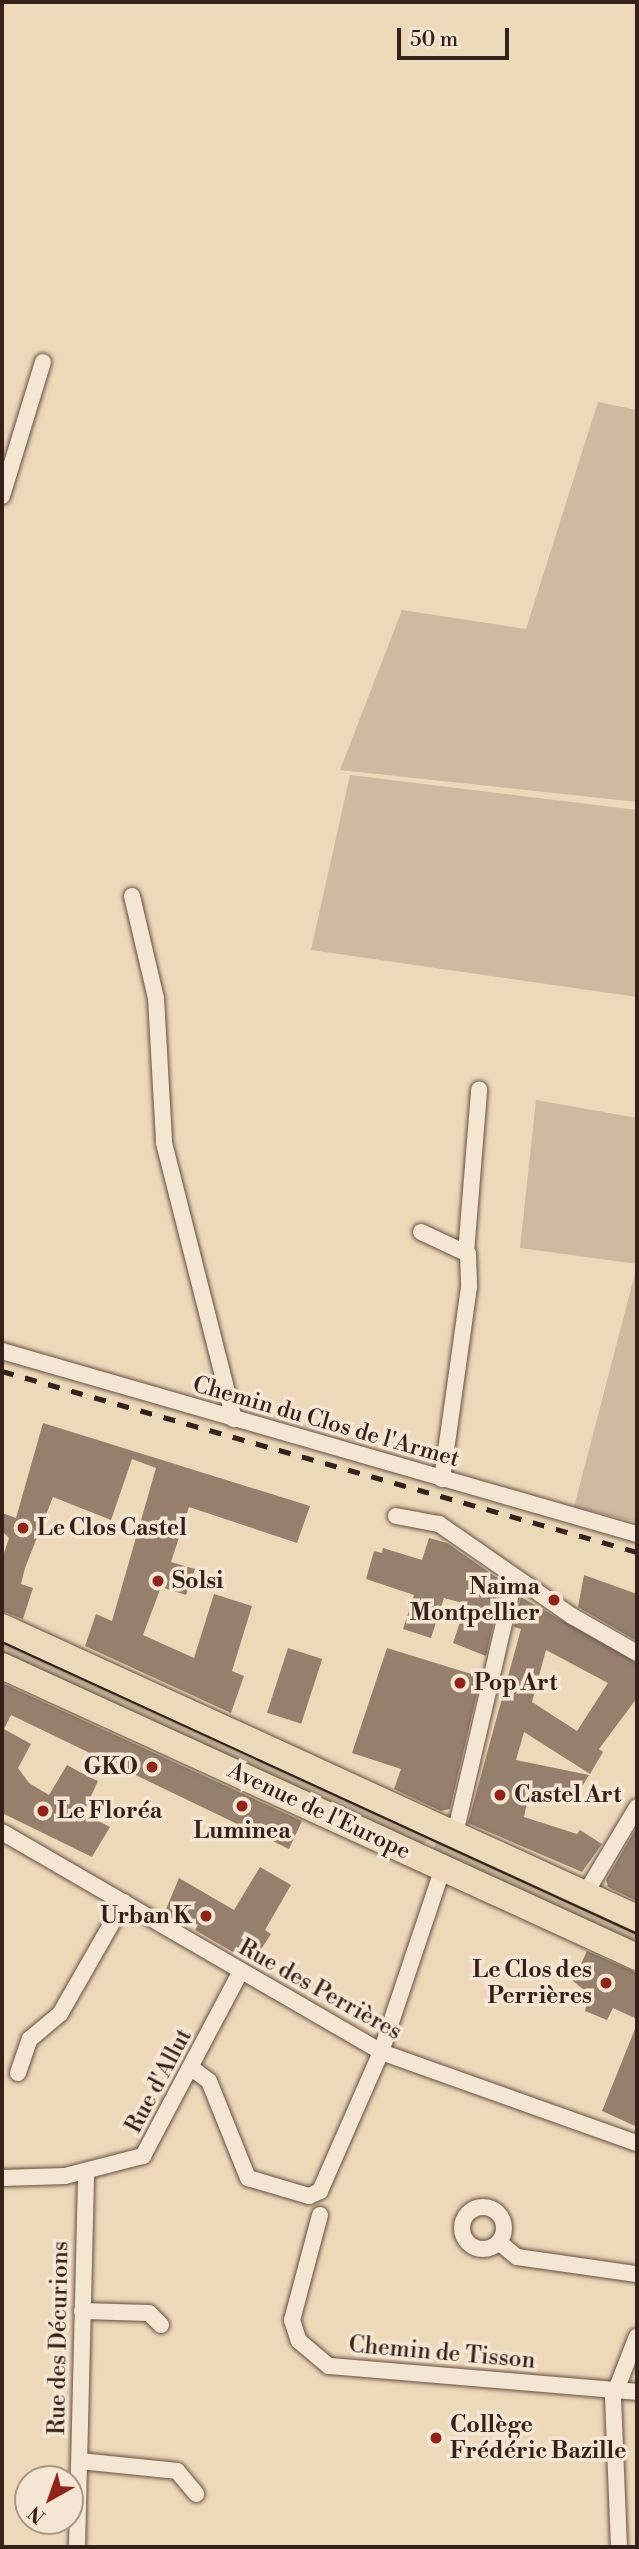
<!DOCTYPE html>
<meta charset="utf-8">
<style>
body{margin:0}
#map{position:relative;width:639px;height:2549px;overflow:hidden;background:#eed8ba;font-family:"Libre Bodoni",serif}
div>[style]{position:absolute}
.green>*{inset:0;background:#cfb99f;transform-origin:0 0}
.building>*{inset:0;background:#96806d;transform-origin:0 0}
.roads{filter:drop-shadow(0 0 2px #644f42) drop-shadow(0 0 2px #644f42)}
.street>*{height:16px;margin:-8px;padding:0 8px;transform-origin:8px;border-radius:8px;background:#f4e6d2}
.street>.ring{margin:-8px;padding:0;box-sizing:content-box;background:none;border:16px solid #f4e6d2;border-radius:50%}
.primary>*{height:26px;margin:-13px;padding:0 13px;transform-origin:13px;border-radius:13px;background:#eed8ba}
.tram>*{height:2px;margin:-1px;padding:0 1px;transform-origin:1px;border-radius:1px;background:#36211a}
.rail>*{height:4.5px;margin-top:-2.25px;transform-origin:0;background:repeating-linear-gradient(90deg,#36211a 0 12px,transparent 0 24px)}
.dots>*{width:19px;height:19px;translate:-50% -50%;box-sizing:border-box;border:4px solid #f4e6d2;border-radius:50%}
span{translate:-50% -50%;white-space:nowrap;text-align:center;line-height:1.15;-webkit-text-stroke:7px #f4e6d2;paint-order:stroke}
.street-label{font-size:23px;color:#36211a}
.poi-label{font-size:23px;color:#36211a;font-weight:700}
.left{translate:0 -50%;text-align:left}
.right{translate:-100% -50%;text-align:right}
.frame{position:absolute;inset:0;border:4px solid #36211a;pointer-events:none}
.north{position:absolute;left:14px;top:2465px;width:70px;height:70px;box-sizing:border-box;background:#f4e6d2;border:2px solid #a89788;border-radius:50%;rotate:220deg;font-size:19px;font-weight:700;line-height:28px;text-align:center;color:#36211a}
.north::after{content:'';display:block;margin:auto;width:24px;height:32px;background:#8f2418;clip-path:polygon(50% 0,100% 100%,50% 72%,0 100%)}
.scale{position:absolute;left:397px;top:28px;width:112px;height:32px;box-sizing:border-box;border:4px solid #36211a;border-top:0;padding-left:9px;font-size:21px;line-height:24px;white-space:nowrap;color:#36211a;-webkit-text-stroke:5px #f4e6d2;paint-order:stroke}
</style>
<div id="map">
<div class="green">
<i style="clip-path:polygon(598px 402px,637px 410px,637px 802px,340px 770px,402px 610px,526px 629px)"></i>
<i style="clip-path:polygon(350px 775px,637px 810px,637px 997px,311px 950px)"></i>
<i style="clip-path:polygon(536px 1100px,637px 1118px,637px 1264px,520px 1248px)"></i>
<i style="clip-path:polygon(637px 1266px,637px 1522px,574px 1507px)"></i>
<i style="left:2px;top:1631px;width:473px;height:29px;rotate:25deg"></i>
<i style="clip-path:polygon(441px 1832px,637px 1923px,637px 1952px,432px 1852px)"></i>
</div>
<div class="building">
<i style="clip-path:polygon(43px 1423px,310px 1506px,297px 1543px,189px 1507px,171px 1562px,195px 1569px,186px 1595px,161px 1587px,143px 1635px,194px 1658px,214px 1594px,252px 1606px,232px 1671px,244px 1676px,231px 1713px,85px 1646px,96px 1614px,112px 1621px,156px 1468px,132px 1459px,111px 1520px,53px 1497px,25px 1568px,21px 1584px,33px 1588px,23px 1619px,2px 1611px,2px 1559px,9px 1538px,2px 1531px,2px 1513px,16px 1518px)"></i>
<i style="clip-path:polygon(429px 1538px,447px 1543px,503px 1582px,486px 1656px,453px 1643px,466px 1604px,444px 1598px,431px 1638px,403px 1629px,414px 1595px,366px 1579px,374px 1551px,382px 1553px,383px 1548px,422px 1560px)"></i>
<i style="clip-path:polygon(584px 1575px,637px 1594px,637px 1641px,578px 1607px)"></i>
<i style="clip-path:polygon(evenodd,521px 1597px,637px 1663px,637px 1698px,599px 1749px,603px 1752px,590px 1774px,524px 1732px,516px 1760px,589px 1775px,577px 1795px,563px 1797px,557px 1805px,530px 1788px,524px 1817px,577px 1834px,580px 1830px,602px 1844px,582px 1872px,468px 1823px,521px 1629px,514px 1627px,521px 1597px,546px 1650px,608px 1683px,577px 1731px,532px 1702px,546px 1650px)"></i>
<i style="left:288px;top:1648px;width:36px;height:68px;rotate:18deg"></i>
<i style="clip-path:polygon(387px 1648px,481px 1677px,450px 1809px,441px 1811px,394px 1789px,401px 1769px,352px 1753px)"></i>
<i style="clip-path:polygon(2px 1683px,302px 1821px,289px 1849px,11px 1715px,4px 1729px,31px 1744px,18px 1768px,29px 1783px,49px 1795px,67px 1765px,89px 1777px,98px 1781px,83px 1813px,110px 1827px,92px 1857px,2px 1813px)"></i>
<i style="clip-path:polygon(637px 1827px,637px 1901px,608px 1887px,606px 1880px)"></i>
<i style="clip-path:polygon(260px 1867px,291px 1885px,265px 1930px,271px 1934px,252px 1963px,195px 1930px,198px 1925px,176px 1911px,172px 1918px,164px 1914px,179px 1878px,234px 1910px)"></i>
<i style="clip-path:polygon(587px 1951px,637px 1973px,637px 2019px,613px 2008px,607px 2020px,585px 2011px,589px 1994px,573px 1981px)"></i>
<i style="clip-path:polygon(637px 2024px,637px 2127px,602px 2111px)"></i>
</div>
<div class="roads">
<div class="street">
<i style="left:2px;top:496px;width:140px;rotate:-73deg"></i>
<i style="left:132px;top:896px;width:105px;rotate:76.8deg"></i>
<i style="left:156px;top:998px;width:145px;rotate:86.8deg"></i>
<i style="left:164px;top:1143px;width:285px;rotate:75.8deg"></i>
<i style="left:421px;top:1232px;width:52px;rotate:25.1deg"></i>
<i style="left:468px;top:1254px;width:33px;rotate:88deg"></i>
<i style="left:469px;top:1287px;width:194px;rotate:98deg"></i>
<i style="left:466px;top:1253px;width:164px;rotate:-85.4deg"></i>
<i style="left:2px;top:1351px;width:661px;rotate:16.08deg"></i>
<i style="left:396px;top:1516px;width:44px;rotate:10.5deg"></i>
<i style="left:439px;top:1524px;width:162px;rotate:34.7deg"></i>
<i style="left:572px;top:1616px;width:75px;rotate:29.6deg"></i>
<i style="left:2px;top:1832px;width:438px;rotate:30.1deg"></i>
<i style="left:381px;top:2052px;width:272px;rotate:19.6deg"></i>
<i style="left:455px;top:1834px;width:264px;rotate:-76.9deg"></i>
<i style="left:585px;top:1894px;width:101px;rotate:-59.1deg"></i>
<i style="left:193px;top:2069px;width:20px;rotate:37deg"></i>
<i style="left:209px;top:2081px;width:105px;rotate:68.1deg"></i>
<i style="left:248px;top:2178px;width:64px;rotate:16.4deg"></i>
<i style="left:309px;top:2196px;width:12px;rotate:-24deg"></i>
<i style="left:320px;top:2191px;width:152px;rotate:-66.3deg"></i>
<i style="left:381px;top:2052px;width:194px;rotate:-71.4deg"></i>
<i style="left:18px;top:2073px;width:36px;rotate:-71deg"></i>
<i style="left:30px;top:2039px;width:39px;rotate:-40deg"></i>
<i style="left:60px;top:2014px;width:129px;rotate:-60.3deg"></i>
<i style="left:2px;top:2178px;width:63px;rotate:-1.8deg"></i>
<i style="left:65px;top:2176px;width:81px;rotate:-14.4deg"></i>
<i style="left:143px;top:2156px;width:207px;rotate:-62.1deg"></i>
<i class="ring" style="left:462px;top:2207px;width:26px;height:26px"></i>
<i style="left:320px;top:2215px;width:109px;rotate:104.9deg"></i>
<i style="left:292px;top:2320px;width:22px;rotate:72deg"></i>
<i style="left:299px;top:2341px;width:39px;rotate:40deg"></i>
<i style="left:329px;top:2366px;width:309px;rotate:4.8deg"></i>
<i style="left:499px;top:2242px;width:23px;rotate:40deg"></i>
<i style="left:517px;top:2257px;width:121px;rotate:8.1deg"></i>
<i style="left:82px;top:2311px;width:67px;rotate:1.7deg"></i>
<i style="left:149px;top:2313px;width:17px;rotate:45deg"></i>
<i style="left:80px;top:2461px;width:98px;rotate:5.9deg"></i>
<i style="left:177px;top:2471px;width:30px;rotate:50deg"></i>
<i style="left:77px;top:2547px;width:376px;rotate:-88.6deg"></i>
<i style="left:619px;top:2547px;width:149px;rotate:-92.3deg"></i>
<i style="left:613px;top:2398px;width:66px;rotate:-68.8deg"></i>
</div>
<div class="primary">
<i style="left:2px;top:1627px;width:699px;rotate:24.62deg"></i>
<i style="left:2px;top:1666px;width:699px;rotate:24.62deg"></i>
</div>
</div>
<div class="tram">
<i style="left:2px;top:1642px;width:699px;rotate:24.69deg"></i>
</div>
<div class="rail">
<i style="left:2px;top:1371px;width:660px;rotate:15.91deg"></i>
</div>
<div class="dots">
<i style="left:23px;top:1528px;background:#8f2418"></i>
<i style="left:158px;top:1581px;background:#8f2418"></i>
<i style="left:554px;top:1600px;background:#8f2418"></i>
<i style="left:460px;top:1683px;background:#8f2418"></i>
<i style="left:152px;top:1767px;background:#8f2418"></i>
<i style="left:500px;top:1795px;background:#8f2418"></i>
<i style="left:242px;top:1806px;background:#8f2418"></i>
<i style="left:43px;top:1811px;background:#8f2418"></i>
<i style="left:206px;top:1916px;background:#8f2418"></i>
<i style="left:606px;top:1983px;background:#8f2418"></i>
<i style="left:436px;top:2438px;background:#8f2418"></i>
</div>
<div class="street-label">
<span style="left:326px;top:1422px;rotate:16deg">Chemin du Clos de l'Armet</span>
<span style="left:319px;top:1811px;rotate:25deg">Avenue de l'Europe</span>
<span style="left:320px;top:1990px;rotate:29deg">Rue des Perrières</span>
<span style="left:159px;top:2081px;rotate:-62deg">Rue d'Allut</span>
<span style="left:59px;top:2338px;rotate:-89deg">Rue des Décurions</span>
<span style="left:442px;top:2353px;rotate:5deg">Chemin de Tisson</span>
</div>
<div class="poi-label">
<span class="left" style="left:37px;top:1528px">Le Clos Castel</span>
<span class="left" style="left:172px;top:1581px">Solsi</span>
<span class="right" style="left:540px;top:1600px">Naima<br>Montpellier</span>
<span class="left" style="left:474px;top:1683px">Pop Art</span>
<span class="right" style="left:138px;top:1767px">GKO</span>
<span class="left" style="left:514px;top:1795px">Castel Art</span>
<span class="left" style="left:57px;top:1811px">Le Floréa</span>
<span style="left:242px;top:1831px">Luminea</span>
<span class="right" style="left:192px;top:1916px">Urban K</span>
<span class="right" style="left:592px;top:1983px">Le Clos des<br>Perrières</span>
<span class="left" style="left:450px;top:2438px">Collège<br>Frédéric Bazille</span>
</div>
<div class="frame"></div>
<div class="north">N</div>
<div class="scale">50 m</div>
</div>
